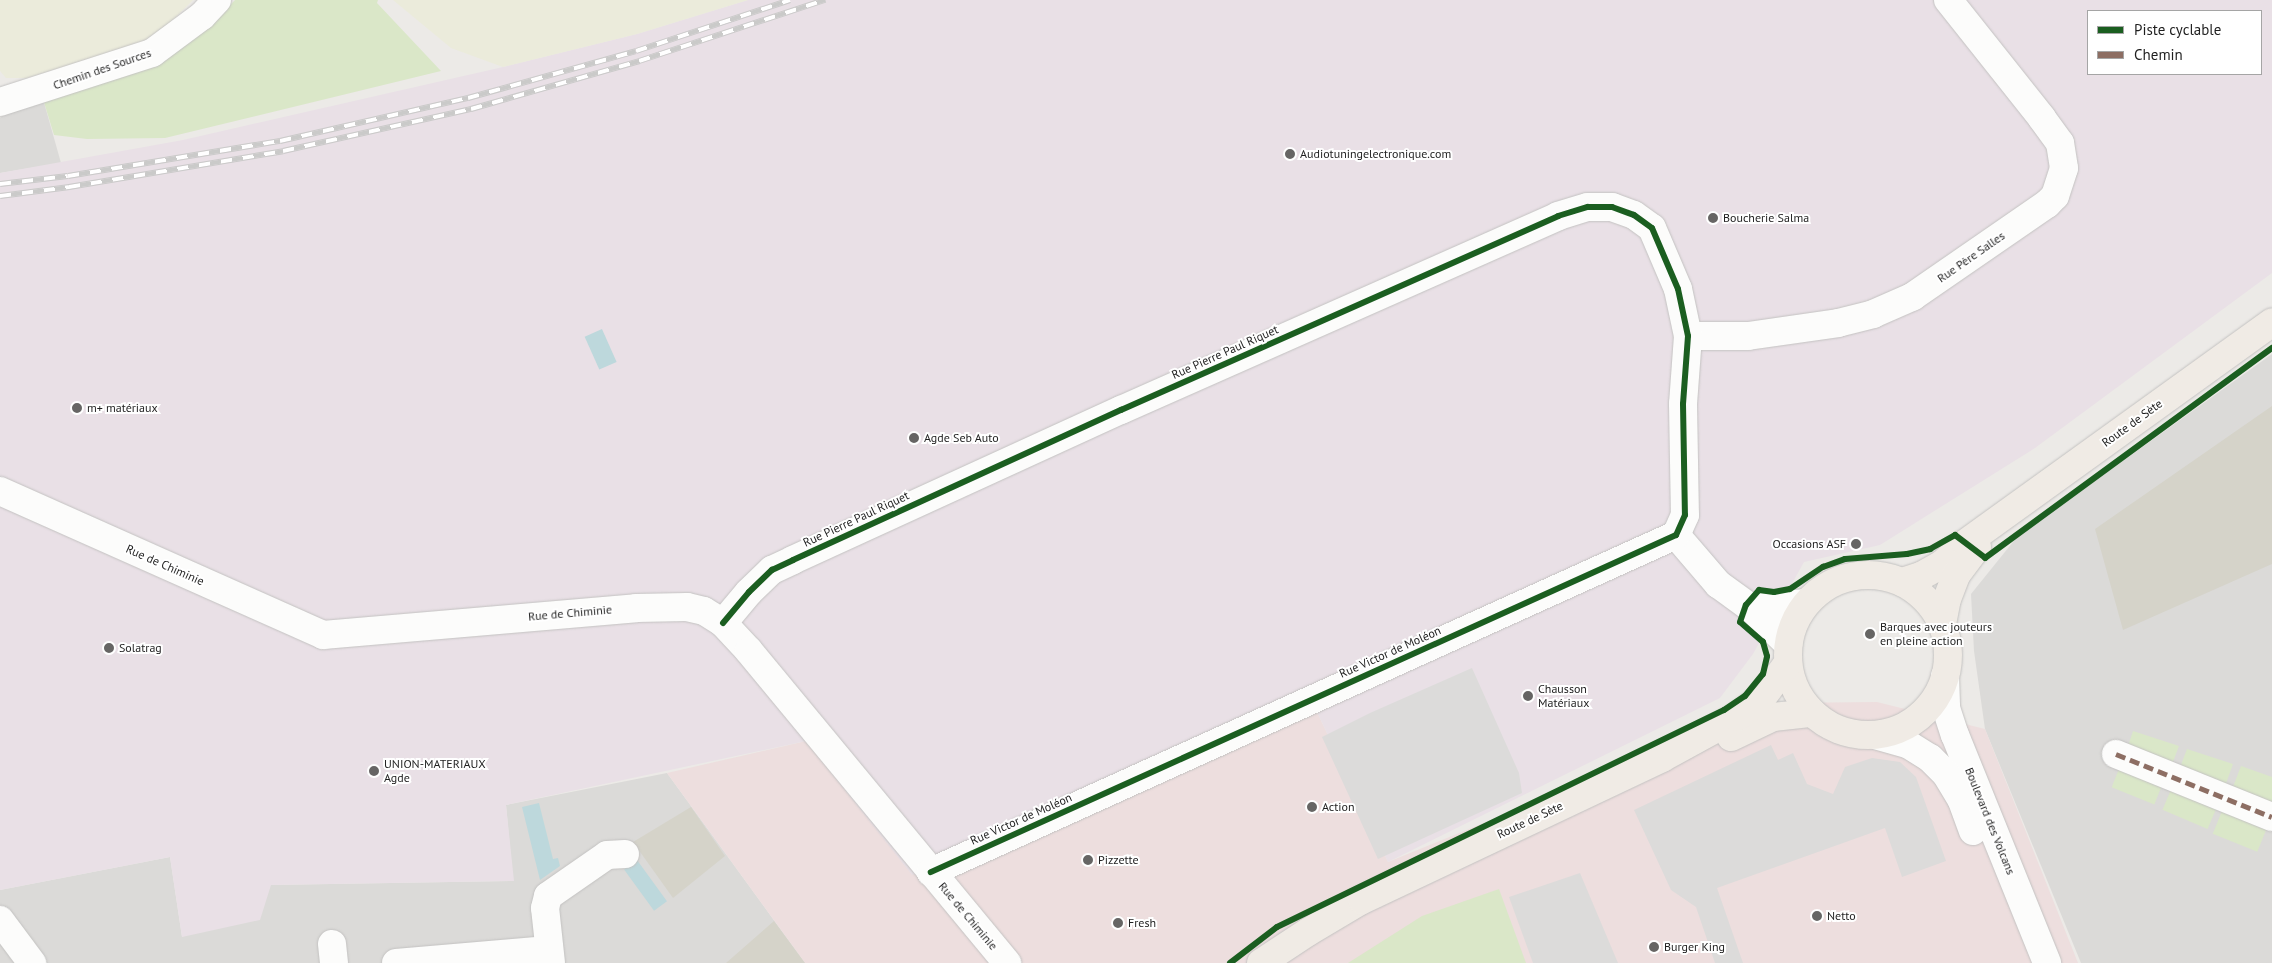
<!DOCTYPE html>
<meta charset="utf-8">
<style>
body{margin:0}
#map{position:relative;width:2272px;height:963px;overflow:hidden;background:#eceae7;font-family:"PT Sans",sans-serif}
div>[style]{position:absolute}
.residential>*{inset:0;background:#dbdad8}
.commercial>*{inset:0;background:#eddede}
.industrial>*{inset:0;background:#e9e0e6}
.construction>*{inset:0;background:#d5d3c9}
.farmland>*{inset:0;background:#ebebdb}
.grass>*{inset:0;background:#dae7c8;transform-origin:0 0}
.parking>*{inset:0;background:#dcdbda}
.water>*{inset:0;background:#bdd8dc;transform-origin:0 0}
.roads{filter:drop-shadow(0 0 1px #c3c2c1) drop-shadow(0 0 1px #c3c2c1)}
.minor>*{height:28px;margin:-14px;padding:0 14px;transform-origin:14px;border-radius:14px;background:#fcfcfb}
.major>*{height:28px;margin:-14px;padding:0 14px;transform-origin:14px;border-radius:14px;background:#f0ebe5}
.major>.ring{margin:-14px;padding:0;box-sizing:content-box;background:none;border:28px solid #f0ebe5;border-radius:50%}
.rail>*{height:5.5px;margin-top:-2.75px;transform-origin:0;background:repeating-linear-gradient(90deg,#fff 0 11px,#cacac9 0 22px);box-sizing:border-box;border-block:1px solid #cacac9}
.quiet>*{height:5px;margin-top:-2.5px;transform-origin:0;background:repeating-linear-gradient(90deg,#8d6e63 0 10px,transparent 0 15px)}
.cycleway>*{height:6px;margin:-3px;padding:0 3px;transform-origin:3px;border-radius:3px;background:#1b5e20}
.dots>*{width:14px;height:14px;translate:-50% -50%;box-sizing:border-box;border:2px solid #fff;border-radius:50%}
span{translate:-50% -50%;white-space:nowrap;text-align:center;line-height:1.15;-webkit-text-stroke:4px #fff;paint-order:stroke}
.street-label{font-size:12px;color:#1e1e1e}
.poi-label{font-size:12px;color:#1e1e1e}
.left{translate:0 -50%;text-align:left}
.right{translate:-100% -50%;text-align:right}
.legend{position:absolute;left:2087px;top:10px;width:175px;height:65px;box-sizing:border-box;background:#fff;border:1px solid #a5a5a5;margin:0;padding:6px 9px;list-style:none;font-size:15px;color:#1e1e1e}
.legend li{display:flex;align-items:center;gap:10px;height:25px}
.legend b{width:25px;border:1px solid #a5a5a5}
</style>
<div id="map">
<div class="residential">
<i style="clip-path:polygon(43px 99px,61px 163px,0 173px,0 118px,4px 114px)"></i>
<i style="clip-path:polygon(2272px 354px,2272px 963px,2081px 963px,1985px 729px,1974px 651px,1971px 594px,2017px 537px)"></i>
<i style="clip-path:polygon(667px 773px,805px 963px,0 963px,0 890px,170px 857px,182px 937px,270px 885px,513px 881px,506px 805px)"></i>
</div>
<div class="commercial">
<i style="clip-path:polygon(1308px 693px,1388px 862px,1778px 703px,1877px 702px,1985px 729px,2078px 963px,805px 963px,667px 773px,806px 741px)"></i>
</div>
<div class="industrial">
<i style="clip-path:polygon(evenodd,748px 0,2272px 0,2272px 273px,2035px 448px,1880px 545px,1804px 562px,1753px 654px,1720px 698px,1388px 862px,1308px 693px,912px 875px,806px 741px,506px 805px,514px 881px,271px 885px,260px 920px,182px 937px,170px 857px,0 890px,0 173px,183px 140px,503px 67px,637px 34px,748px 0,2088px 11px,2261px 11px,2261px 74px,2088px 74px,2088px 11px)"></i>
</div>
<div class="construction">
<i style="clip-path:polygon(2272px 406px,2272px 564px,2123px 630px,2095px 529px)"></i>
<i style="clip-path:polygon(691px 807px,725px 856px,673px 898px,633px 842px)"></i>
<i style="clip-path:polygon(774px 921px,805px 963px,726px 963px)"></i>
</div>
<div class="farmland">
<i style="clip-path:polygon(0 0,193px 0,164px 29px,138px 45px,27px 78px,6px 78px,0 71px)"></i>
<i style="clip-path:polygon(393px 0,748px 0,637px 34px,503px 67px,451px 48px)"></i>
</div>
<div class="grass">
<i style="clip-path:polygon(235px 0,378px 0,377px 3px,441px 71px,165px 138px,87px 139px,54px 135px,43px 99px,218px 17px)"></i>
<i style="clip-path:polygon(2133px 731px,2179px 746px,2171px 767px,2127px 749px)"></i>
<i style="clip-path:polygon(2187px 749px,2233px 764px,2224px 789px,2179px 770px)"></i>
<i style="left:2121px;top:764px;width:46px;height:25px;rotate:22deg"></i>
<i style="clip-path:polygon(2241px 766px,2272px 777px,2272px 809px,2231px 792px)"></i>
<i style="left:2173px;top:785px;width:49px;height:27px;rotate:23deg"></i>
<i style="left:2224px;top:806px;width:48px;height:30px;rotate:22deg"></i>
<i style="clip-path:polygon(1499px 889px,1526px 963px,1348px 963px,1422px 916px)"></i>
</div>
<div class="parking">
<i style="clip-path:polygon(1472px 668px,1519px 773px,1522px 793px,1378px 859px,1322px 737px,1370px 713px)"></i>
<i style="clip-path:polygon(1771px 745px,1778px 760px,1793px 753px,1807px 784px,1833px 794px,1845px 767px,1872px 758px,1900px 762px,1916px 777px,1946px 861px,1902px 877px,1885px 828px,1717px 888px,1743px 963px,1715px 963px,1696px 907px,1671px 890px,1634px 810px)"></i>
<i style="clip-path:polygon(1580px 873px,1618px 963px,1533px 963px,1509px 897px)"></i>
</div>
<div class="water">
<i style="left:602px;top:329px;width:36px;height:19px;rotate:66deg"></i>
<i style="clip-path:polygon(539px 803px,553px 859px,558px 858px,560px 866px,540px 880px,522px 807px)"></i>
<i style="left:637px;top:860px;width:51px;height:16px;rotate:54deg"></i>
</div>
<div class="roads">
<div class="minor">
<i style="left:0;top:102px;width:160px;rotate:-17.9deg"></i>
<i style="left:152px;top:53px;width:62px;rotate:-36.5deg"></i>
<i style="left:202px;top:16px;width:22px;rotate:-47deg"></i>
<i style="left:1688px;top:336px;width:60px"></i>
<i style="left:1748px;top:336px;width:91px;rotate:-8.2deg"></i>
<i style="left:1838px;top:323px;width:36px;rotate:-14deg"></i>
<i style="left:1873px;top:314px;width:43px;rotate:-23.6deg"></i>
<i style="left:1912px;top:297px;width:164px;rotate:-34.6deg"></i>
<i style="left:2047px;top:204px;width:11px;rotate:-45deg"></i>
<i style="left:2055px;top:196px;width:29px;rotate:-72deg"></i>
<i style="left:2064px;top:168px;width:25px;rotate:-99deg"></i>
<i style="left:2060px;top:143px;width:31px;rotate:-126deg"></i>
<i style="left:2042px;top:118px;width:151px;rotate:-128.5deg"></i>
<i style="left:0;top:491px;width:354px;rotate:24deg"></i>
<i style="left:323px;top:635px;width:314px;rotate:-4.9deg"></i>
<i style="left:636px;top:608px;width:51px;rotate:-1.1deg"></i>
<i style="left:687px;top:607px;width:17px;rotate:13deg"></i>
<i style="left:704px;top:611px;width:22px;rotate:32deg"></i>
<i style="left:723px;top:623px;width:38px;rotate:47deg"></i>
<i style="left:749px;top:651px;width:405px;rotate:50.4deg"></i>
<i style="left:1676px;top:535px;width:65px;rotate:49.4deg"></i>
<i style="left:1718px;top:584px;width:41px;rotate:36deg"></i>
<i style="left:1751px;top:608px;width:52px;rotate:44.2deg"></i>
<i style="left:1751px;top:608px;width:55px;rotate:-5.2deg"></i>
<i style="left:723px;top:623px;width:40px;rotate:-50deg"></i>
<i style="left:749px;top:592px;width:32px;rotate:-44deg"></i>
<i style="left:772px;top:570px;width:23px;rotate:-25deg"></i>
<i style="left:793px;top:560px;width:361px;rotate:-24.6deg"></i>
<i style="left:1121px;top:410px;width:478px;rotate:-23.9deg"></i>
<i style="left:1558px;top:216px;width:31px;rotate:-17deg"></i>
<i style="left:1588px;top:207px;width:24px"></i>
<i style="left:1612px;top:207px;width:23px;rotate:20deg"></i>
<i style="left:1634px;top:215px;width:22px;rotate:36deg"></i>
<i style="left:1652px;top:228px;width:66px;rotate:66.9deg"></i>
<i style="left:1678px;top:289px;width:48px;rotate:78deg"></i>
<i style="left:1688px;top:336px;width:68px;rotate:94.2deg"></i>
<i style="left:1683px;top:404px;width:111px;rotate:89deg"></i>
<i style="left:1685px;top:515px;width:22px;rotate:114deg"></i>
<i style="left:1676px;top:535px;width:818px;rotate:155.66deg"></i>
<i style="left:1945px;top:676px;width:32px;rotate:88deg"></i>
<i style="left:1946px;top:708px;width:28px;rotate:72deg"></i>
<i style="left:1955px;top:735px;width:246px;rotate:68deg"></i>
<i style="left:1875px;top:735px;width:35px;rotate:16deg"></i>
<i style="left:1909px;top:745px;width:25px;rotate:32deg"></i>
<i style="left:1930px;top:758px;width:23px;rotate:45deg"></i>
<i style="left:1946px;top:774px;width:31px;rotate:59deg"></i>
<i style="left:1962px;top:801px;width:32px;rotate:70deg"></i>
<i style="left:2116px;top:754px;width:168px;rotate:22deg"></i>
<i style="left:0;top:920px;width:54px;rotate:53.3deg"></i>
<i style="left:332px;top:944px;width:19px;rotate:84deg"></i>
<i style="left:396px;top:963px;width:153px;rotate:-4.9deg"></i>
<i style="left:551px;top:963px;width:55px;rotate:-96.2deg"></i>
<i style="left:545px;top:908px;width:12px;rotate:-76deg"></i>
<i style="left:548px;top:896px;width:72px;rotate:-34.8deg"></i>
<i style="left:607px;top:855px;width:18px;rotate:-3deg"></i>
</div>
<div class="major">
<i class="ring" style="left:1788px;top:575px;width:132px;height:132px"></i>
<i style="left:1902px;top:582px;width:20px;rotate:-18deg"></i>
<i style="left:1921px;top:576px;width:23px;rotate:-29deg"></i>
<i style="left:1941px;top:565px;width:33px;rotate:-41deg"></i>
<i style="left:1966px;top:543px;width:377px;rotate:-35.8deg"></i>
<i style="left:1942px;top:624px;width:25px;rotate:-79deg"></i>
<i style="left:1947px;top:599px;width:26px;rotate:-69deg"></i>
<i style="left:1956px;top:575px;width:35px;rotate:-53deg"></i>
<i style="left:1731px;top:737px;width:47px;rotate:-25.5deg"></i>
<i style="left:1773px;top:717px;width:39px;rotate:-6deg"></i>
<i style="left:1261px;top:963px;width:56px;rotate:-33.4deg"></i>
<i style="left:1308px;top:932px;width:63px;rotate:-30.7deg"></i>
<i style="left:1362px;top:900px;width:332px;rotate:-25.3deg"></i>
<i style="left:1662px;top:758px;width:85px;rotate:-28.7deg"></i>
<i style="left:1737px;top:717px;width:31px;rotate:-37deg"></i>
<i style="left:1762px;top:698px;width:44px;rotate:-53.4deg"></i>
</div>
</div>
<div class="rail">
<i style="left:0;top:184px;width:68px;rotate:-6.7deg"></i>
<i style="left:68px;top:176px;width:215px;rotate:-9.4deg"></i>
<i style="left:280px;top:141px;width:193px;rotate:-12.9deg"></i>
<i style="left:468px;top:98px;width:174px;rotate:-15.6deg"></i>
<i style="left:636px;top:51px;width:162px;rotate:-18.3deg"></i>
<i style="left:0;top:196px;width:70px;rotate:-7.4deg"></i>
<i style="left:69px;top:187px;width:217px;rotate:-9.5deg"></i>
<i style="left:283px;top:151px;width:193px;rotate:-12.6deg"></i>
<i style="left:471px;top:109px;width:175px;rotate:-15.9deg"></i>
<i style="left:639px;top:61px;width:196px;rotate:-18.2deg"></i>
</div>
<div class="quiet">
<i style="left:2116px;top:754px;width:168px;rotate:22deg"></i>
</div>
<div class="cycleway">
<i style="left:723px;top:623px;width:40px;rotate:-50deg"></i>
<i style="left:749px;top:592px;width:32px;rotate:-44deg"></i>
<i style="left:772px;top:570px;width:23px;rotate:-25deg"></i>
<i style="left:793px;top:560px;width:361px;rotate:-24.6deg"></i>
<i style="left:1121px;top:410px;width:478px;rotate:-23.9deg"></i>
<i style="left:1558px;top:216px;width:31px;rotate:-17deg"></i>
<i style="left:1588px;top:207px;width:24px"></i>
<i style="left:1612px;top:207px;width:23px;rotate:20deg"></i>
<i style="left:1634px;top:215px;width:22px;rotate:36deg"></i>
<i style="left:1652px;top:228px;width:66px;rotate:66.9deg"></i>
<i style="left:1678px;top:289px;width:48px;rotate:78deg"></i>
<i style="left:1688px;top:336px;width:68px;rotate:94.2deg"></i>
<i style="left:1683px;top:404px;width:111px;rotate:89deg"></i>
<i style="left:1685px;top:515px;width:22px;rotate:114deg"></i>
<i style="left:1676px;top:535px;width:818px;rotate:155.66deg"></i>
<i style="left:1230px;top:963px;width:59px;rotate:-37.5deg"></i>
<i style="left:1277px;top:927px;width:497px;rotate:-25.9deg"></i>
<i style="left:1724px;top:710px;width:25px;rotate:-34deg"></i>
<i style="left:1745px;top:696px;width:28px;rotate:-51deg"></i>
<i style="left:1763px;top:674px;width:18px;rotate:-77deg"></i>
<i style="left:1767px;top:656px;width:15px;rotate:-106deg"></i>
<i style="left:1763px;top:642px;width:30px;rotate:-139deg"></i>
<i style="left:1740px;top:622px;width:18px;rotate:-71deg"></i>
<i style="left:1746px;top:605px;width:20px;rotate:-49deg"></i>
<i style="left:1759px;top:590px;width:15px;rotate:8deg"></i>
<i style="left:1774px;top:592px;width:16px;rotate:-11deg"></i>
<i style="left:1790px;top:589px;width:40px;rotate:-34deg"></i>
<i style="left:1823px;top:567px;width:23px;rotate:-20deg"></i>
<i style="left:1845px;top:559px;width:62px;rotate:-4.6deg"></i>
<i style="left:1907px;top:554px;width:24px;rotate:-12deg"></i>
<i style="left:1930px;top:549px;width:29px;rotate:-29deg"></i>
<i style="left:1955px;top:535px;width:38px;rotate:37deg"></i>
<i style="left:1985px;top:558px;width:356px;rotate:-36.2deg"></i>
</div>
<div class="dots">
<i style="left:1290px;top:154px;background:#666564"></i>
<i style="left:1713px;top:218px;background:#666564"></i>
<i style="left:77px;top:408px;background:#666564"></i>
<i style="left:914px;top:438px;background:#666564"></i>
<i style="left:1856px;top:544px;background:#666564"></i>
<i style="left:1870px;top:634px;background:#666564"></i>
<i style="left:109px;top:648px;background:#666564"></i>
<i style="left:1528px;top:696px;background:#666564"></i>
<i style="left:374px;top:771px;background:#666564"></i>
<i style="left:1312px;top:807px;background:#666564"></i>
<i style="left:1088px;top:860px;background:#666564"></i>
<i style="left:1817px;top:916px;background:#666564"></i>
<i style="left:1118px;top:923px;background:#666564"></i>
<i style="left:1654px;top:947px;background:#666564"></i>
</div>
<div class="street-label">
<span style="left:102px;top:69px;rotate:-19deg">Chemin des Sources</span>
<span style="left:1971px;top:257px;rotate:-35deg">Rue Père Salles</span>
<span style="left:1225px;top:352px;rotate:-24deg">Rue Pierre Paul Riquet</span>
<span style="left:2132px;top:423px;rotate:-36deg">Route de Sète</span>
<span style="left:856px;top:519px;rotate:-25deg">Rue Pierre Paul Riquet</span>
<span style="left:165px;top:565px;rotate:24deg">Rue de Chiminie</span>
<span style="left:570px;top:613px;rotate:-5deg">Rue de Chiminie</span>
<span style="left:1390px;top:652px;rotate:-24deg">Rue Victor de Moléon</span>
<span style="left:1021px;top:819px;rotate:-24deg">Rue Victor de Moléon</span>
<span style="left:1530px;top:820px;rotate:-25deg">Route de Sète</span>
<span style="left:1990px;top:821px;rotate:68deg">Boulevard des Volcans</span>
<span style="left:968px;top:916px;rotate:50deg">Rue de Chiminie</span>
</div>
<div class="poi-label">
<span class="left" style="left:1300px;top:154px">Audiotuningelectronique.com</span>
<span class="left" style="left:1723px;top:218px">Boucherie Salma</span>
<span class="left" style="left:87px;top:408px">m+ matériaux</span>
<span class="left" style="left:924px;top:438px">Agde Seb Auto</span>
<span class="right" style="left:1846px;top:544px">Occasions ASF</span>
<span class="left" style="left:1880px;top:634px">Barques avec jouteurs<br>en pleine action</span>
<span class="left" style="left:119px;top:648px">Solatrag</span>
<span class="left" style="left:1538px;top:696px">Chausson<br>Matériaux</span>
<span class="left" style="left:384px;top:771px">UNION-MATERIAUX<br>Agde</span>
<span class="left" style="left:1322px;top:807px">Action</span>
<span class="left" style="left:1098px;top:860px">Pizzette</span>
<span class="left" style="left:1827px;top:916px">Netto</span>
<span class="left" style="left:1128px;top:923px">Fresh</span>
<span class="left" style="left:1664px;top:947px">Burger King</span>
</div>
<ul class="legend">
<li><b style="height:6px;background:#1b5e20"></b>Piste cyclable</li>
<li><b style="height:6px;background:#8d6e63"></b>Chemin</li>
</ul>
</div>
